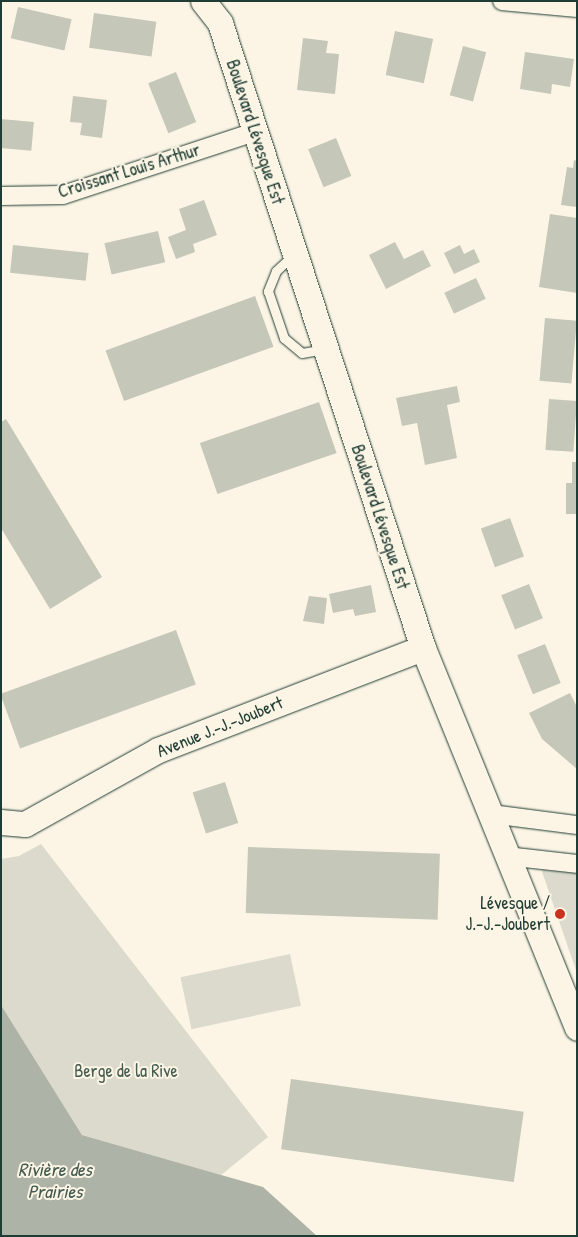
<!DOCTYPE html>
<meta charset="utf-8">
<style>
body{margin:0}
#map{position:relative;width:578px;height:1237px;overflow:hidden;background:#fcf5e5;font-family:"Patrick Hand",sans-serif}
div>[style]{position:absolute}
.green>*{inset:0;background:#dcdacc;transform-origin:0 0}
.water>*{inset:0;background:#aeb3a7}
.building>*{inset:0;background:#c5c7b9;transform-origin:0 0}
.roads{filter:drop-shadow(0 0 1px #1f3d34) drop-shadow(0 0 1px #1f3d34)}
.lane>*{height:9px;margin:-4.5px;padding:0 4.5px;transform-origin:4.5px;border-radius:4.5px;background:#fcf5e5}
.street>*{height:18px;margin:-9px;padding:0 9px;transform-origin:9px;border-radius:9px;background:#fcf5e5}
.secondary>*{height:25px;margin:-12.5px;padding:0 12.5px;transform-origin:12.5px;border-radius:12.5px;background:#fcf5e5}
.dots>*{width:14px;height:14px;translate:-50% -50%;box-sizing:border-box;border:2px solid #fcf5e5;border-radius:50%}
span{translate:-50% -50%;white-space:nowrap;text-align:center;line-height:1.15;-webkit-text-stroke:4px #fcf5e5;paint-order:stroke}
.street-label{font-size:18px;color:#1f3d34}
.poi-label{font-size:18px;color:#1f3d34}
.right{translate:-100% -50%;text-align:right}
.park-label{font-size:18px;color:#455c52}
.water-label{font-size:19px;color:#435a51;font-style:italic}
.frame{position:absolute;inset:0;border:2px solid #1f3d34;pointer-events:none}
</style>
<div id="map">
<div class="green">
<i style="clip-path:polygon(41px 844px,268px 1137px,221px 1175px,82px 1135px,1px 1005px,1px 859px,19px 856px)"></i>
<i style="clip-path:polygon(538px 860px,577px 866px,577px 973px)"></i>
<i style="left:290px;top:954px;width:53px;height:112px;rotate:78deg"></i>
</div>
<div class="water">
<i style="clip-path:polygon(1px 1005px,82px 1135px,263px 1187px,317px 1236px,1px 1236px)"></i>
</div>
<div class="building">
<i style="left:18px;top:7px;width:55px;height:32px;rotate:13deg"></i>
<i style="left:94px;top:13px;width:63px;height:35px;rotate:8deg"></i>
<i style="left:395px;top:31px;width:39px;height:45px;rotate:12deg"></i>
<i style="clip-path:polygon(303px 38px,328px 41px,326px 53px,339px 54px,335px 94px,297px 90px)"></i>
<i style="left:463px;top:46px;width:24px;height:51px;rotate:15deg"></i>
<i style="clip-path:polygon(525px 52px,574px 59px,570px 87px,552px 84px,551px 94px,520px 89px)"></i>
<i style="left:176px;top:72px;width:54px;height:30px;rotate:68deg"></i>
<i style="clip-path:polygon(73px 96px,107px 100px,102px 138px,80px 135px,82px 123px,70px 122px)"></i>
<i style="left:1px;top:119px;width:33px;height:29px;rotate:5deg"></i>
<i style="left:336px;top:138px;width:41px;height:30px;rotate:68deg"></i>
<i style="clip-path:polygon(574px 160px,577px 161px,577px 207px,561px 205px,567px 167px,573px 168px)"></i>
<i style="clip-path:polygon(204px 200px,217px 235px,193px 244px,195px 252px,176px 259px,168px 237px,186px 230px,179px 209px)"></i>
<i style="clip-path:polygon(550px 214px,577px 218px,577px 293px,539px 287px)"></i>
<i style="left:158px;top:231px;width:32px;height:55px;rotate:77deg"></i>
<i style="clip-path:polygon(395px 242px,404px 259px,423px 250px,431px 266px,386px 289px,369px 255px)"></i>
<i style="left:13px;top:245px;width:76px;height:28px;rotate:6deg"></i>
<i style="clip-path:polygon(460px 245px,464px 254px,474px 249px,480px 262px,454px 274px,444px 253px)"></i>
<i style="left:476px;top:278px;width:23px;height:35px;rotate:65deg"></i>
<i style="left:255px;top:296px;width:54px;height:159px;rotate:70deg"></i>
<i style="left:545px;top:318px;width:32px;height:63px;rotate:5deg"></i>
<i style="clip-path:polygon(457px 386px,460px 402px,447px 405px,457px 458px,425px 465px,417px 423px,402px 426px,396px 398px)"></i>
<i style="left:549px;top:399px;width:28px;height:51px;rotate:4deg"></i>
<i style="left:319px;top:402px;width:54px;height:126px;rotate:71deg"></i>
<i style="clip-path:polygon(6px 419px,102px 577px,50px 609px,1px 528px,1px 422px)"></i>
<i style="clip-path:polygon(572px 462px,577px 462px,577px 514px,566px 514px,566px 483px,572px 483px)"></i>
<i style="left:510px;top:518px;width:41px;height:31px;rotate:70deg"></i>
<i style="left:529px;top:584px;width:37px;height:30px;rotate:68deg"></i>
<i style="clip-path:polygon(371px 585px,376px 612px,355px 616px,353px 609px,333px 613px,329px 594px)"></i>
<i style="clip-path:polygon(309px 596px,327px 598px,324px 624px,303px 621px)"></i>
<i style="left:176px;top:630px;width:58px;height:187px;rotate:70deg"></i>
<i style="left:545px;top:644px;width:42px;height:30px;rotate:68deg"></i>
<i style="clip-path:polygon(570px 693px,577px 707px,577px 769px,542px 739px,529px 713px)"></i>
<i style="left:225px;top:782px;width:43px;height:34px;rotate:72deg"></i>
<i style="left:248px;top:847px;width:192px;height:66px;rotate:2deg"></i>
<i style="left:291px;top:1079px;width:235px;height:71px;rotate:8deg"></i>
</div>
<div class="roads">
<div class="lane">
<i style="left:292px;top:256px;width:22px;rotate:137deg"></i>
<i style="left:276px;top:271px;width:22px;rotate:112deg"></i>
<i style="left:268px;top:291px;width:50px;rotate:71.2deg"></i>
<i style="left:284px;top:338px;width:23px;rotate:40deg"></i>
<i style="left:302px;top:353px;width:22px;rotate:-10deg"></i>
</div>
<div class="street">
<i style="left:502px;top:1px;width:75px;rotate:5.3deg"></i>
<i style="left:1px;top:196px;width:62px;rotate:-0.9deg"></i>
<i style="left:63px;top:195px;width:202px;rotate:-18.2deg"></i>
<i style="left:491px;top:814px;width:87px;rotate:7.3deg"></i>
<i style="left:506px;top:856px;width:71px;rotate:6.4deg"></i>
</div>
<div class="secondary">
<i style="left:203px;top:1px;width:28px;rotate:52deg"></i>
<i style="left:220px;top:23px;width:657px;rotate:72.01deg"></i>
<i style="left:423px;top:648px;width:410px;rotate:67.9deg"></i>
<i style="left:1px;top:822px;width:24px;rotate:5deg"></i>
<i style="left:25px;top:824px;width:152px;rotate:-29.1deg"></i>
<i style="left:158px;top:750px;width:284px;rotate:-21.1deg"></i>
</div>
</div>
<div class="dots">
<i style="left:560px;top:914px;background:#c8321e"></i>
</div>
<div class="street-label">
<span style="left:255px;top:132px;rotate:72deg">Boulevard Lévesque Est</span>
<span style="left:129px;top:171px;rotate:-17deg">Croissant Louis Arthur</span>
<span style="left:380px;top:517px;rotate:72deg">Boulevard Lévesque Est</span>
<span style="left:220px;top:727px;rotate:-22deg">Avenue J.-J.-Joubert</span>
</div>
<div class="poi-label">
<span class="right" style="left:550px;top:914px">Lévesque /<br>J.-J.-Joubert</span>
</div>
<div class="park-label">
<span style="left:126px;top:1071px">Berge de la Rive</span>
</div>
<div class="water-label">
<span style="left:55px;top:1181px">Rivière des<br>Prairies</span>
</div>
<div class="frame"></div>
</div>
